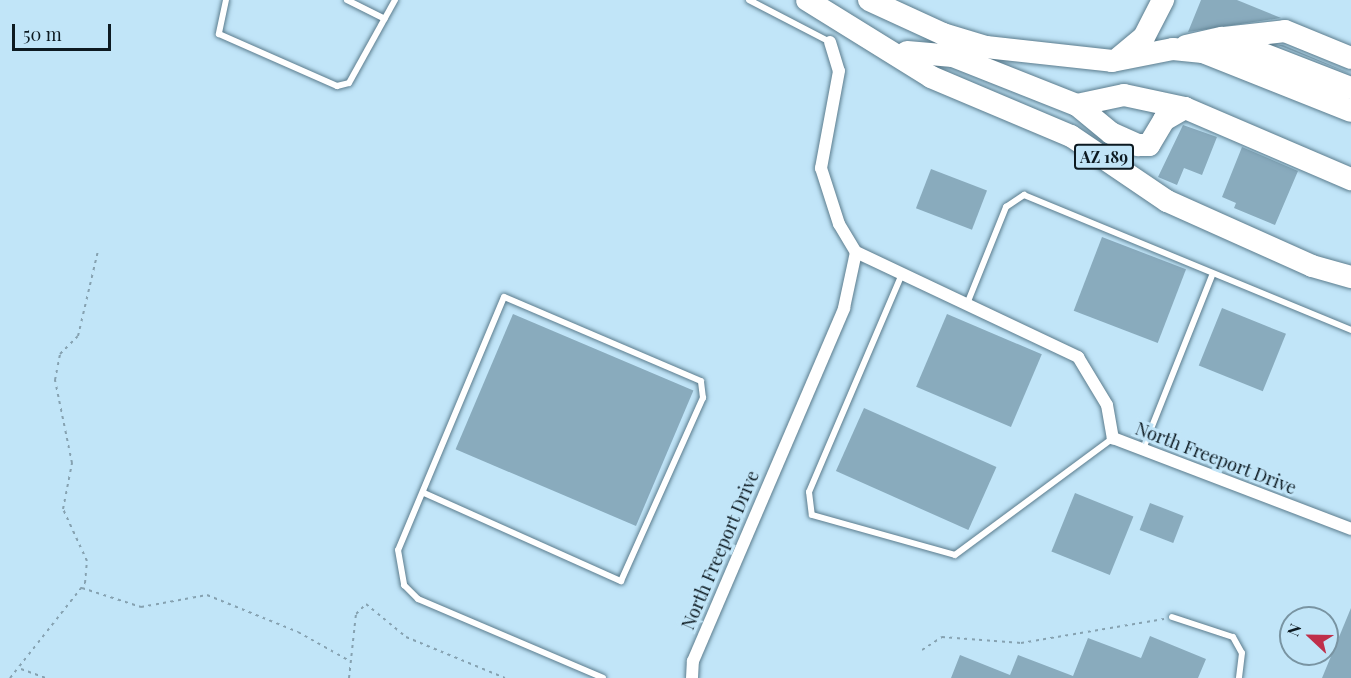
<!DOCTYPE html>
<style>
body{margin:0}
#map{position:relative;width:1351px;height:678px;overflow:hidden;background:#c1e5f8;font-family:"Playfair Display",serif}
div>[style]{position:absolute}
.building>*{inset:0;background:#89abbd;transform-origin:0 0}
.path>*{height:2px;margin-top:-1px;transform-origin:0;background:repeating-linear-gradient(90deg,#86a2b1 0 3px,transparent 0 7.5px)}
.roads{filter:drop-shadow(0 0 2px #5b7c8d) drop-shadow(0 0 2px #5b7c8d)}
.lane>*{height:6px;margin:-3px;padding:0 3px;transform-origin:3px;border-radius:3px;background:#fff}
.street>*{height:12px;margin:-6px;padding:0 6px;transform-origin:6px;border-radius:6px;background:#fff}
.highway>*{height:22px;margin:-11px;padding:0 11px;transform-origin:11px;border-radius:11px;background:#fff}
span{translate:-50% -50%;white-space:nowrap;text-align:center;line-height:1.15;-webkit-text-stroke:6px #c1e5f8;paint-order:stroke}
.shield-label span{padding:2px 4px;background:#c1e5f8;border:2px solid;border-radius:4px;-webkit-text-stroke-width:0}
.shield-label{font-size:16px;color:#0d1a21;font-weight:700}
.street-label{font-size:18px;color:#0d1a21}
.north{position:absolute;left:1279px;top:606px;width:60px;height:60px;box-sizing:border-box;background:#c1e5f8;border:2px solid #7994a2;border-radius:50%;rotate:292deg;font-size:16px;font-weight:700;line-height:24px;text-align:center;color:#0d1a21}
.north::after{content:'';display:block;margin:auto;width:21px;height:27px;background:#bf2f4a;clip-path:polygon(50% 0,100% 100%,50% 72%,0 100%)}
.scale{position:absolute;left:12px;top:24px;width:99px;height:27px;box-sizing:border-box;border:3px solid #0d1a21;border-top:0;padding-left:8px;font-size:18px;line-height:21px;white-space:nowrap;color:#0d1a21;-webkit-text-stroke:4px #c1e5f8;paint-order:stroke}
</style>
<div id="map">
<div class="building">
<i style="clip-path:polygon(1201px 0,1237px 0,1281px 18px,1188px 32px)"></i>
<i style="clip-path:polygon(1278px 45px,1283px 45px,1351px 74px)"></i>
<i style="clip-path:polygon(1183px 125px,1217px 137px,1202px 175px,1184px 168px,1177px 185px,1158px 177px)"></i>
<i style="clip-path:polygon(1242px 147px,1298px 171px,1275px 225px,1234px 208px,1236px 203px,1222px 197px)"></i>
<i style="left:931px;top:169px;width:60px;height:42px;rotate:21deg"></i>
<i style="left:1102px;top:237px;width:90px;height:79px;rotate:21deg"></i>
<i style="left:1222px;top:308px;width:69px;height:62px;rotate:22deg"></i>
<i style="left:513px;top:314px;width:196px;height:147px;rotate:23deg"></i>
<i style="left:947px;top:314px;width:103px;height:79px;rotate:23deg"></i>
<i style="left:864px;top:408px;width:145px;height:69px;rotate:24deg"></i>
<i style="left:1075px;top:493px;width:63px;height:63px;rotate:22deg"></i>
<i style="left:1150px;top:503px;width:36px;height:29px;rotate:21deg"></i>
<i style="clip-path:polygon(1351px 608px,1351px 678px,1322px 678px)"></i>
<i style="clip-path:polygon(1150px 636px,1206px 659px,1198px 678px,951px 678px,960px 655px,1010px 675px,1018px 655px,1073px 676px,1088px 638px,1141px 658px)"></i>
</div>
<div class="path">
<i style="left:82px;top:588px;width:62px;rotate:17.9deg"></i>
<i style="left:141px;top:607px;width:67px;rotate:-10.3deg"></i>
<i style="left:207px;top:595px;width:98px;rotate:22.1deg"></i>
<i style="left:298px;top:632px;width:57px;rotate:29.2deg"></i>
<i style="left:922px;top:650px;width:24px;rotate:-33deg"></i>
<i style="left:942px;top:637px;width:79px;rotate:4.3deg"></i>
<i style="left:1021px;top:643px;width:145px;rotate:-9.5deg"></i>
<i style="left:21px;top:669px;width:27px;rotate:20deg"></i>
<i style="left:10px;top:678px;width:121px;rotate:-51.7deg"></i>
<i style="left:85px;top:583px;width:22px;rotate:-85deg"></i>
<i style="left:87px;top:561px;width:57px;rotate:-114.8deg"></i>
<i style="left:63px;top:509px;width:47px;rotate:-78.9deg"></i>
<i style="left:72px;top:463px;width:85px;rotate:-101.6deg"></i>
<i style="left:55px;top:380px;width:26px;rotate:-79deg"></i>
<i style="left:60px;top:354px;width:25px;rotate:-45deg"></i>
<i style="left:78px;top:336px;width:87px;rotate:-76.8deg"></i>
<i style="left:349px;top:678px;width:64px;rotate:-83.8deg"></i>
<i style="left:356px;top:614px;width:14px;rotate:-45deg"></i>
<i style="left:366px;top:604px;width:52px;rotate:39.5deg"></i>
<i style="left:406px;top:637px;width:107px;rotate:22.5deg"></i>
</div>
<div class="roads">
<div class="lane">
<i style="left:226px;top:0;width:35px;rotate:102deg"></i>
<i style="left:219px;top:34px;width:129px;rotate:23.8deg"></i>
<i style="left:337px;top:86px;width:12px;rotate:-14deg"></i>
<i style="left:349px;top:83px;width:95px;rotate:-61deg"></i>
<i style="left:347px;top:0;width:42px;rotate:26.6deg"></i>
<i style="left:749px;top:0;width:91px;rotate:27.4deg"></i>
<i style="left:902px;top:274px;width:237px;rotate:113.1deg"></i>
<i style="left:809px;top:492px;width:23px;rotate:83deg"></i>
<i style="left:812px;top:515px;width:148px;rotate:15.6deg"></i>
<i style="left:955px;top:555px;width:197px;rotate:-36.5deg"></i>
<i style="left:967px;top:304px;width:105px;rotate:-68.1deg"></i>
<i style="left:1006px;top:207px;width:22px;rotate:-34deg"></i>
<i style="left:1024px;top:195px;width:354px;rotate:22.4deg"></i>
<i style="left:1143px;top:449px;width:186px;rotate:-68.3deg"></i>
<i style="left:424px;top:493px;width:216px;rotate:24.1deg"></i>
<i style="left:621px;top:581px;width:201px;rotate:-65.9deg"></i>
<i style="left:703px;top:398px;width:17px;rotate:-97deg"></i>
<i style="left:701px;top:381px;width:214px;rotate:-156.9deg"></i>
<i style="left:504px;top:297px;width:274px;rotate:112.7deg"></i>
<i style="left:398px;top:550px;width:36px;rotate:80deg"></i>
<i style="left:404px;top:585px;width:20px;rotate:45deg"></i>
<i style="left:418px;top:599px;width:201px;rotate:23.1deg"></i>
<i style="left:1172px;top:617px;width:64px;rotate:18.2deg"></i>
<i style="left:1233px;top:637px;width:18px;rotate:61deg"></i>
<i style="left:1242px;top:653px;width:25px;rotate:97deg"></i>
</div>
<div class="street">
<i style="left:830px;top:42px;width:30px;rotate:73deg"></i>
<i style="left:839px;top:71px;width:99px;rotate:100.5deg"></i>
<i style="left:821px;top:168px;width:59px;rotate:72.2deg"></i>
<i style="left:839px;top:224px;width:33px;rotate:59deg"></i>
<i style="left:856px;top:252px;width:246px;rotate:25.3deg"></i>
<i style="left:1078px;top:357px;width:56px;rotate:58.9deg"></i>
<i style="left:1107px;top:405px;width:34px;rotate:80deg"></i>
<i style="left:1113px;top:438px;width:255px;rotate:20.9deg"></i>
<i style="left:692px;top:678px;width:17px;rotate:-87deg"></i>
<i style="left:693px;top:661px;width:384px;rotate:-66.8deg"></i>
<i style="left:844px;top:308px;width:57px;rotate:-77.9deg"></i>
</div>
<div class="highway">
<i style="left:807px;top:0;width:146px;rotate:31.8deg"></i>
<i style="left:931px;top:77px;width:152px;rotate:22.9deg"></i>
<i style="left:1071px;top:136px;width:116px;rotate:34.1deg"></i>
<i style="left:1167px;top:201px;width:159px;rotate:24.1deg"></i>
<i style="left:1312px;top:266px;width:41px;rotate:15.8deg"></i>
<i style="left:869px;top:0;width:81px;rotate:24.7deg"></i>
<i style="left:943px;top:34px;width:45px;rotate:16.8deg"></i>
<i style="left:986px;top:47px;width:127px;rotate:6.3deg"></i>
<i style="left:1112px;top:61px;width:62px;rotate:-11.1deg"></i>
<i style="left:1173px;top:49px;width:30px;rotate:6deg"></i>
<i style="left:1203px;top:52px;width:159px;rotate:21.7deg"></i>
<i style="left:1224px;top:38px;width:61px;rotate:-6.5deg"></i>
<i style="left:1285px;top:31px;width:71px;rotate:22.2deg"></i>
<i style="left:1186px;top:46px;width:37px;rotate:-13deg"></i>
<i style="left:1222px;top:38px;width:138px;rotate:21.2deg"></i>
<i style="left:907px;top:52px;width:46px;rotate:5deg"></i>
<i style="left:953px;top:56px;width:133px;rotate:21.6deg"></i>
<i style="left:1077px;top:105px;width:44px;rotate:39.5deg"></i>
<i style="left:1111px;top:133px;width:30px;rotate:24deg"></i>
<i style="left:1138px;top:145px;width:11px"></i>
<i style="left:1149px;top:145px;width:29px;rotate:-59deg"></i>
<i style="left:1164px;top:120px;width:24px;rotate:-30deg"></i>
<i style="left:1185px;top:108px;width:181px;rotate:23.2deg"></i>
<i style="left:1120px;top:57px;width:31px;rotate:-40deg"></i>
<i style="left:1144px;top:37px;width:42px;rotate:-62.8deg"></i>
<i style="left:1077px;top:105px;width:48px;rotate:-12deg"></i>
<i style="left:1124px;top:95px;width:62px;rotate:12deg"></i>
</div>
</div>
<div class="shield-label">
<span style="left:1104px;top:157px">AZ 189</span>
</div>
<div class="street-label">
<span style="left:1216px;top:458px;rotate:21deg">North Freeport Drive</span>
<span style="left:720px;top:550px;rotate:-67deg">North Freeport Drive</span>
</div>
<div class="north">N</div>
<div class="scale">50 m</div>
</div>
